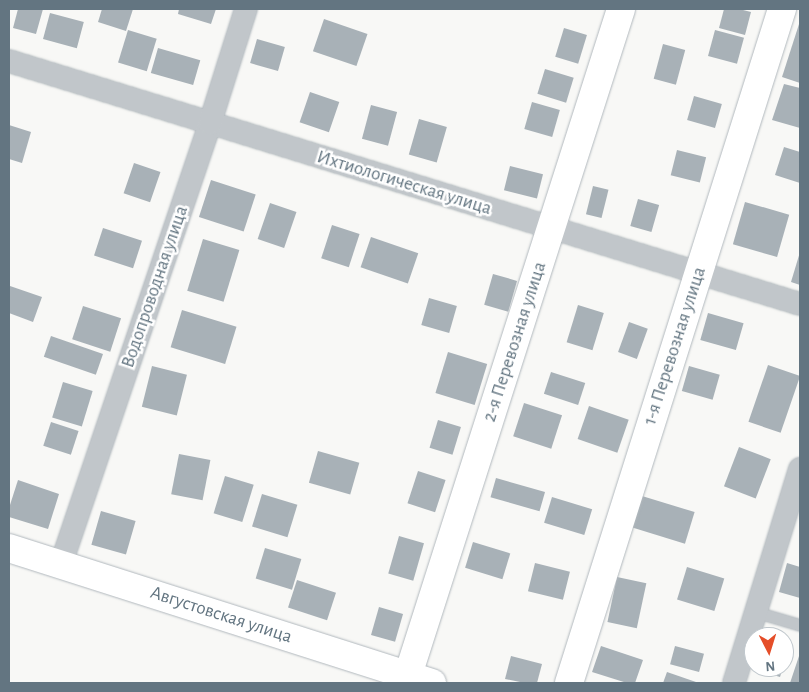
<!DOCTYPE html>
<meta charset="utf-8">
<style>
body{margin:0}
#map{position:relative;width:809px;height:692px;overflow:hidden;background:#f8f8f6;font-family:"Alegreya Sans",sans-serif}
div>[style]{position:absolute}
.building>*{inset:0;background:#a8b1b7;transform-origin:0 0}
.roads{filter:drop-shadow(0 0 1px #b1b8bd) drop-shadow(0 0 1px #b1b8bd)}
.lane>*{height:11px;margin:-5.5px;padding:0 5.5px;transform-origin:5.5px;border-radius:5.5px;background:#c1c6ca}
.street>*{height:22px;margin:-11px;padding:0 11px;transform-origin:11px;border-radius:11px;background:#c1c6ca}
.secondary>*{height:28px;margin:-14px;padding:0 14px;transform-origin:14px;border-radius:14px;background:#fff}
span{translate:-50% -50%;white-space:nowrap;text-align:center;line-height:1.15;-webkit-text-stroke:5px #fff;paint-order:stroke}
.street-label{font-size:19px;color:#637581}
.frame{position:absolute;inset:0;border:10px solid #637581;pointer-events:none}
.north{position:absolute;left:744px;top:627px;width:50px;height:50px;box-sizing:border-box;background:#fff;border:1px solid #c1c8cd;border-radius:50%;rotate:175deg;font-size:14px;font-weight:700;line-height:20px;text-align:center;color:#637581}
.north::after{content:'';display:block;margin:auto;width:18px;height:22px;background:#e54e29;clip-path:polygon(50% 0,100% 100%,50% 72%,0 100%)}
</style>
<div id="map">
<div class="building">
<i style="clip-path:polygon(18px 9px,43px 9px,36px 34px,13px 28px)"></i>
<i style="clip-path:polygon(102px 9px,133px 9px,126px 31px,98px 22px)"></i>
<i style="clip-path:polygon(179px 9px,216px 9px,211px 24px,178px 14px)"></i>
<i style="clip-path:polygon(724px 9px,739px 9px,751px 12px,745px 35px,719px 28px)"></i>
<i style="left:50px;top:13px;width:35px;height:27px;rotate:15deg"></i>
<i style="left:324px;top:19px;width:46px;height:34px;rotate:19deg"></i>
<i style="clip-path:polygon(800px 21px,800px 83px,782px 77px)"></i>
<i style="left:564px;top:28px;width:24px;height:30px;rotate:17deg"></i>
<i style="left:128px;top:30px;width:30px;height:34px;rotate:17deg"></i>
<i style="left:715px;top:30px;width:30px;height:27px;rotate:15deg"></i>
<i style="left:257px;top:39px;width:29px;height:25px;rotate:16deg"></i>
<i style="left:663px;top:44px;width:23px;height:36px;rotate:15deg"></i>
<i style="left:158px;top:48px;width:44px;height:26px;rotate:16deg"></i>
<i style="left:545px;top:69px;width:30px;height:26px;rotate:17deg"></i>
<i style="clip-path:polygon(784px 84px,800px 88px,800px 128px,772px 120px)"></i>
<i style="left:310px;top:92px;width:31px;height:32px;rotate:19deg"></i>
<i style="left:694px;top:96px;width:29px;height:25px;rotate:16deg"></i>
<i style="left:532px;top:102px;width:29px;height:28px;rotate:16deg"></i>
<i style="left:371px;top:105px;width:27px;height:35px;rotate:15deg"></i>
<i style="left:419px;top:119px;width:29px;height:37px;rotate:16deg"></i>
<i style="clip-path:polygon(9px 125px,31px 132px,22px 163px,9px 159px)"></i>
<i style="clip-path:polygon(784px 147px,800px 152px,800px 183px,775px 175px)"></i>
<i style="left:677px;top:150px;width:30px;height:26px;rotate:14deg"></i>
<i style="left:134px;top:163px;width:28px;height:32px;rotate:19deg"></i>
<i style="left:510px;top:166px;width:34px;height:25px;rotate:14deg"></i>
<i style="left:211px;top:180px;width:47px;height:39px;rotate:18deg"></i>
<i style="left:593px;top:186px;width:16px;height:29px;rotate:14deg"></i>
<i style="left:638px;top:199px;width:22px;height:28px;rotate:16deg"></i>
<i style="left:745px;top:202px;width:46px;height:44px;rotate:16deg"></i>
<i style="left:270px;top:203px;width:28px;height:38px;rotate:19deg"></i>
<i style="left:332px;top:225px;width:29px;height:35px;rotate:18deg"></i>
<i style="left:103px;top:228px;width:41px;height:29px;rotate:18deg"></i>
<i style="left:371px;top:237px;width:50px;height:32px;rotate:19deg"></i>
<i style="left:203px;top:239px;width:38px;height:54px;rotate:17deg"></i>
<i style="clip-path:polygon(800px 252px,800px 285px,791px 282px)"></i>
<i style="left:493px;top:274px;width:25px;height:32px;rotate:16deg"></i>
<i style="clip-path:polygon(10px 286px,42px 297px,33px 322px,9px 313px)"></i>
<i style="left:429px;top:298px;width:29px;height:28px;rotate:16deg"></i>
<i style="left:578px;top:305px;width:27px;height:39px;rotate:17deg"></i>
<i style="left:83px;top:306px;width:40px;height:35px;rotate:18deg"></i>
<i style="left:182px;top:310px;width:57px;height:39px;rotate:17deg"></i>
<i style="left:708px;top:313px;width:37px;height:28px;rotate:16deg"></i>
<i style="left:629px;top:322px;width:20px;height:32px;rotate:20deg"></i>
<i style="left:51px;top:336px;width:55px;height:22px;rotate:19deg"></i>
<i style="left:448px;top:352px;width:41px;height:43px;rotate:17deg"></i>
<i style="left:768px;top:365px;width:34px;height:60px;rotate:19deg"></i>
<i style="left:152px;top:366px;width:36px;height:42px;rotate:14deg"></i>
<i style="left:689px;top:366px;width:32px;height:26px;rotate:16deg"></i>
<i style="left:551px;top:372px;width:36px;height:23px;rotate:18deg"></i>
<i style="left:63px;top:382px;width:31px;height:37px;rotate:17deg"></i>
<i style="left:524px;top:403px;width:40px;height:35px;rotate:18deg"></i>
<i style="left:589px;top:406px;width:42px;height:35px;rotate:19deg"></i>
<i style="left:438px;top:420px;width:24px;height:29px;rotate:17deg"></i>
<i style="left:51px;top:422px;width:29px;height:25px;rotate:18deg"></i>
<i style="left:739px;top:447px;width:34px;height:42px;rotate:21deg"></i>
<i style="left:318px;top:451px;width:43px;height:33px;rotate:16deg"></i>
<i style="left:179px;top:454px;width:32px;height:41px;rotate:11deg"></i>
<i style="left:418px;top:471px;width:29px;height:34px;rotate:18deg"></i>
<i style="left:225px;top:476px;width:30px;height:39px;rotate:17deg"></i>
<i style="left:496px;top:478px;width:51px;height:20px;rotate:16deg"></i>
<i style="clip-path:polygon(18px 480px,59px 494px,48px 529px,9px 517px,9px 508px)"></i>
<i style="left:262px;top:494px;width:37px;height:34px;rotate:17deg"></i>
<i style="left:642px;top:496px;width:55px;height:33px;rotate:17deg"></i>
<i style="left:552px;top:497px;width:42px;height:27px;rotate:17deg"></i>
<i style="left:101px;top:511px;width:36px;height:35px;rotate:16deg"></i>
<i style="left:399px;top:536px;width:26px;height:39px;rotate:16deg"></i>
<i style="left:473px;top:542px;width:39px;height:27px;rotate:17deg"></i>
<i style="left:265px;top:548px;width:38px;height:32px;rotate:17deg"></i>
<i style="left:535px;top:563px;width:36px;height:29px;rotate:14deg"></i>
<i style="clip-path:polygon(787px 563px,800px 567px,800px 598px,779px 592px)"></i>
<i style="left:687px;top:567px;width:39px;height:34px;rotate:17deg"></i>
<i style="left:617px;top:577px;width:30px;height:46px;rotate:12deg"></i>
<i style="left:297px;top:580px;width:41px;height:29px;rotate:18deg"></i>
<i style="left:379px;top:607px;width:25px;height:29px;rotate:16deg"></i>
<i style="clip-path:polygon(784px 640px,791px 642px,784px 661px)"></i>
<i style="clip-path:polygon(601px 646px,643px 660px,635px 683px,627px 683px,592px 672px)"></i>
<i style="left:675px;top:646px;width:30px;height:19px;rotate:15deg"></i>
<i style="clip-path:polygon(800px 653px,800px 683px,790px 683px)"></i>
<i style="clip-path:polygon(511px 656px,542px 664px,537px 683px,525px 683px,505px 679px)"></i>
<i style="clip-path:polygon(758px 667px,783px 667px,780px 677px,757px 670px)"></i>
<i style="clip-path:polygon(667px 672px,696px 682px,696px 683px,663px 683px)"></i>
</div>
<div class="roads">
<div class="lane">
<i style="left:756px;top:612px;width:46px;rotate:16.5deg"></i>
</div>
<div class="street">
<i style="left:9px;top:61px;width:827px;rotate:17.08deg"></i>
<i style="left:61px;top:564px;width:465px;rotate:-71.3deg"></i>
<i style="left:210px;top:123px;width:120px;rotate:-72.5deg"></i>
<i style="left:734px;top:683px;width:224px;rotate:-72.9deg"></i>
</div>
<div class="secondary">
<i style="left:9px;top:548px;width:444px;rotate:17.7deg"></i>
<i style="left:408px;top:675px;width:699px;rotate:-72.26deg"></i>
<i style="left:569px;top:683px;width:707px;rotate:-72.46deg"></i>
</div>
</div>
<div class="street-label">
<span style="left:404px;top:183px;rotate:17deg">Ихтиологическая улица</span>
<span style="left:155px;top:287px;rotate:-71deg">Водопроводная улица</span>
<span style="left:515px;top:342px;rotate:-72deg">2-я Перевозная улица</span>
<span style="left:675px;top:346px;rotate:-72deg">1-я Перевозная улица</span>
<span style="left:221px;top:615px;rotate:18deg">Августовская улица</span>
</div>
<div class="frame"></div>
<div class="north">N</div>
</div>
